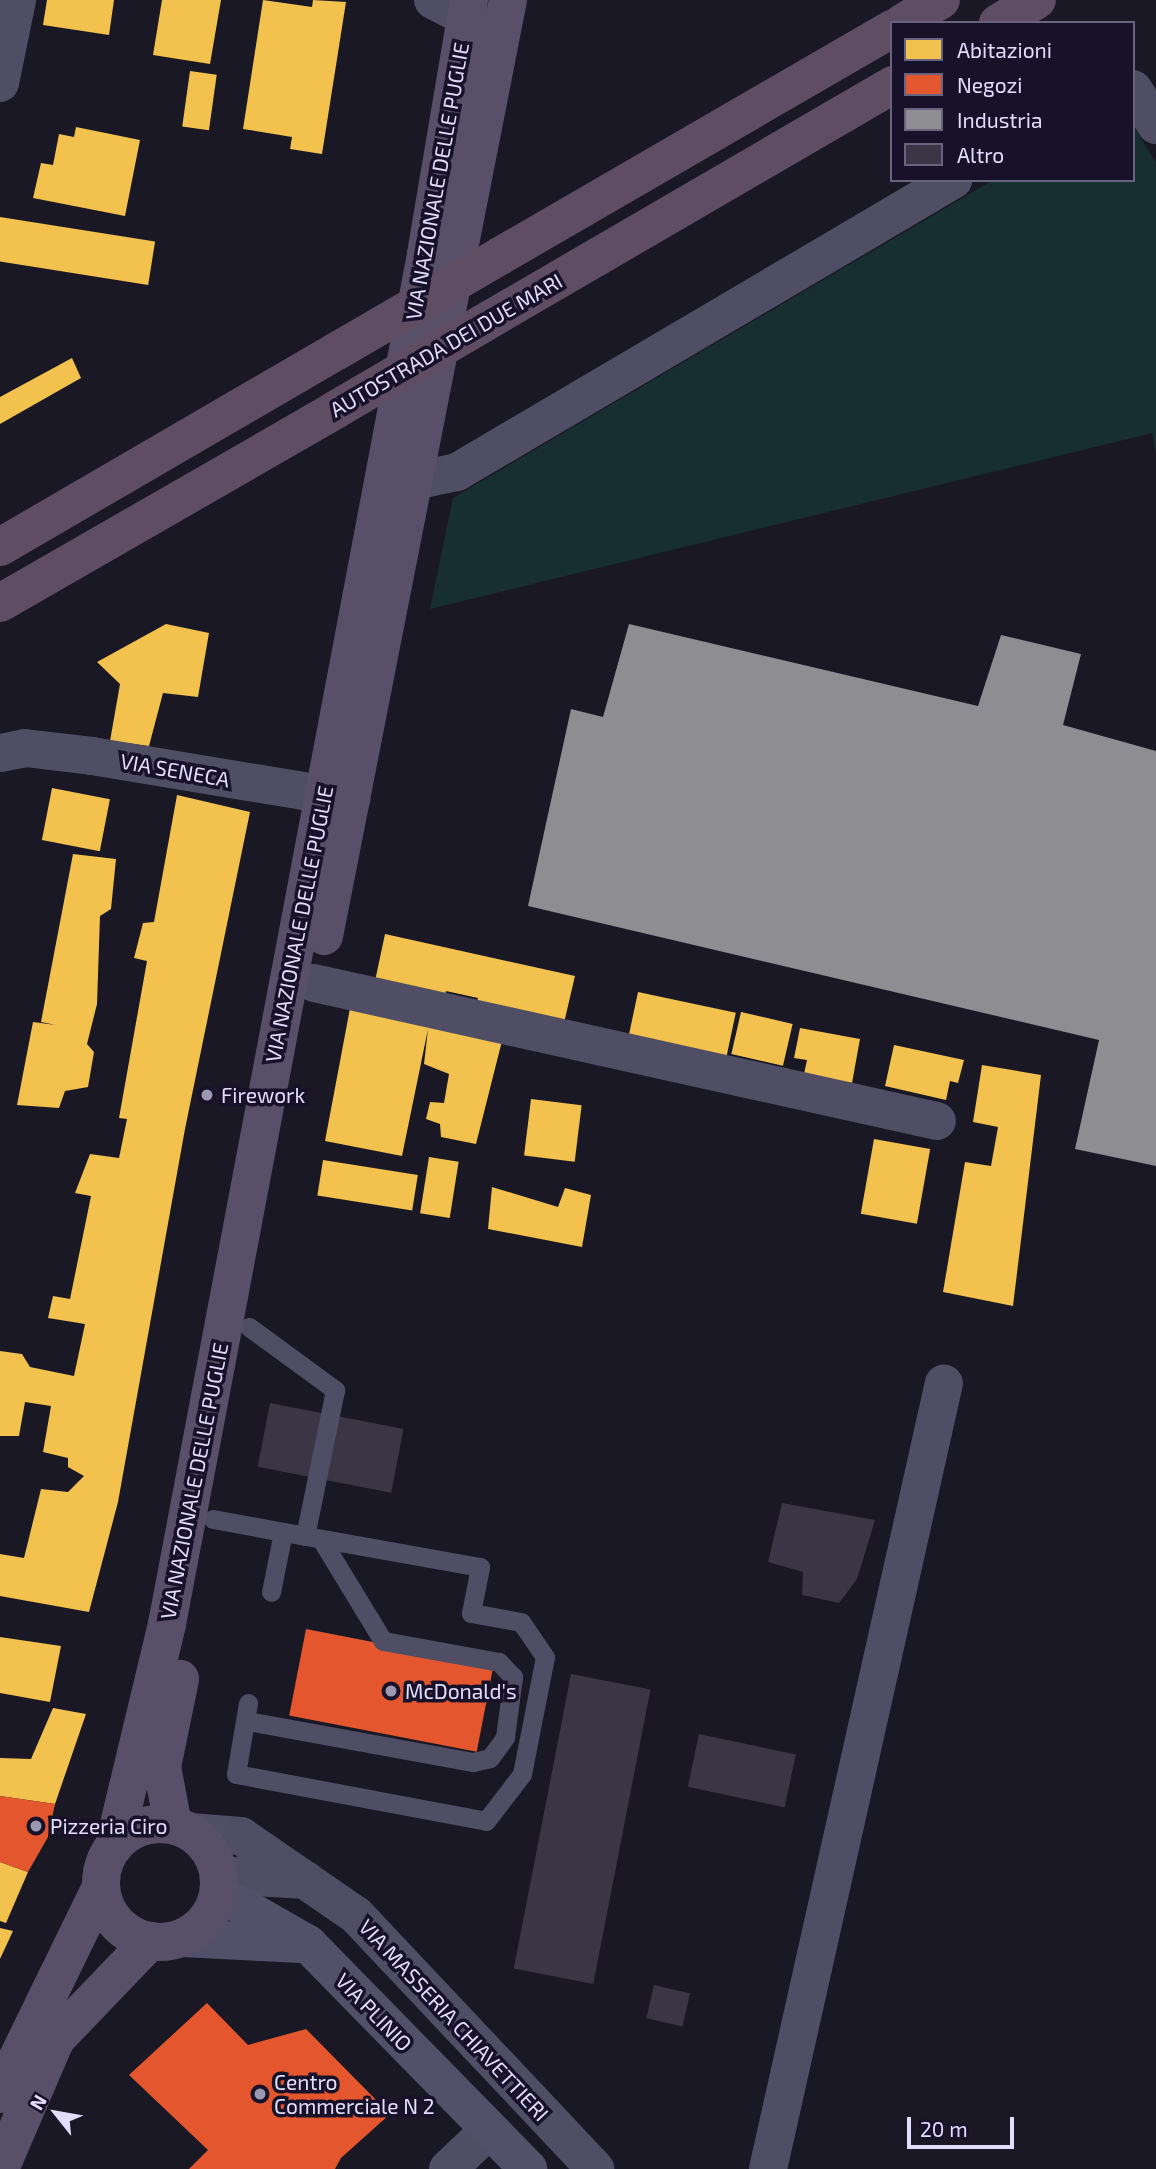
<!DOCTYPE html>
<style>
body{margin:0}
#map{position:relative;width:1156px;height:2169px;overflow:hidden;background:#1a1824;font-family:"Exo 2",sans-serif}
div>[style]{position:absolute}
.green>*{inset:0;background:#172f31}
.homes>*{inset:0;background:#f2c14e;transform-origin:0 0}
.shops>*{inset:0;background:#e4572e;transform-origin:0 0}
.industry>*{inset:0;background:#8d8d92}
.building>*{inset:0;background:#3a3645;transform-origin:0 0}
.lane>*{height:19px;margin:-9.5px;padding:0 9.5px;transform-origin:9.5px;border-radius:9.5px;background:#4f4e64}
.street>*{height:38px;margin:-19px;padding:0 19px;transform-origin:19px;border-radius:19px;background:#4f4e64}
.secondary>*{height:38px;margin:-19px;padding:0 19px;transform-origin:19px;border-radius:19px;background:#53516a}
.primary>*{height:38px;margin:-19px;padding:0 19px;transform-origin:19px;border-radius:19px;background:#584f68}
.primary>.ring{margin:-19px;padding:0;box-sizing:content-box;background:none;border:38px solid #584f68;border-radius:50%}
.highway>*{height:38px;margin:-19px;padding:0 19px;transform-origin:19px;border-radius:19px;background:#5f4e63}
.highway-bridge>*{height:38px;margin:-19px;padding:0 19px;transform-origin:19px;border-radius:19px;background:#5f4e63}
.dots>*{width:19px;height:19px;translate:-50% -50%;box-sizing:border-box;border:4px solid #17122a;border-radius:50%}
span{translate:-50% -50%;white-space:nowrap;text-align:center;line-height:1.15;-webkit-text-stroke:7px #17122a;paint-order:stroke}
.street-label{font-size:21px;color:#e2ddfd}
.poi-label{font-size:21px;color:#e2ddfd}
.left{translate:0 -50%;text-align:left}
.legend{position:absolute;left:890px;top:21px;width:245px;height:161px;box-sizing:border-box;background:#17122a;border:2px solid #68637e;margin:0;padding:9px 12px;list-style:none;font-size:21px;color:#e2ddfd}
.legend li{display:flex;align-items:center;gap:14px;height:35px}
.legend b{width:35px;border:2px solid #68637e}
.north{position:absolute;left:21px;top:2078px;width:70px;height:70px;-webkit-text-stroke:5px #17122a;paint-order:stroke;rotate:301deg;font-size:19px;font-weight:700;line-height:28px;text-align:center;color:#e2ddfd}
.north::after{content:'';display:block;margin:auto;width:24px;height:32px;background:#e2ddfd;clip-path:polygon(50% 0,100% 100%,50% 72%,0 100%)}
.scale{position:absolute;left:907px;top:2117px;width:107px;height:32px;box-sizing:border-box;border:4px solid #e2ddfd;border-top:0;padding-left:9px;font-size:21px;line-height:24px;white-space:nowrap;color:#e2ddfd;-webkit-text-stroke:5px #17122a;paint-order:stroke}
</style>
<div id="map">
<div class="green">
<i style="clip-path:polygon(1133px 125px,1156px 163px,1156px 453px,1152px 433px,430px 609px,453px 498px,993px 180px,1133px 180px)"></i>
</div>
<div class="homes">
<i style="clip-path:polygon(47px 0,114px 0,109px 35px,43px 25px)"></i>
<i style="clip-path:polygon(162px 0,221px 0,210px 64px,153px 55px)"></i>
<i style="clip-path:polygon(263px 0,312px 7px,313px 0,346px 2px,322px 154px,290px 149px,292px 137px,243px 129px)"></i>
<i style="left:190px;top:71px;width:27px;height:56px;rotate:8deg"></i>
<i style="clip-path:polygon(76px 127px,140px 140px,125px 216px,33px 198px,41px 163px,53px 165px,59px 134px,74px 137px)"></i>
<i style="left:0;top:217px;width:157px;height:44px;rotate:9deg"></i>
<i style="clip-path:polygon(72px 358px,81px 378px,0 424px,0 397px)"></i>
<i style="clip-path:polygon(166px 624px,209px 633px,198px 697px,163px 693px,149px 746px,110px 741px,120px 684px,97px 662px)"></i>
<i style="left:52px;top:788px;width:59px;height:53px;rotate:11deg"></i>
<i style="clip-path:polygon(177px 795px,250px 812px,185px 1129px,118px 1502px,89px 1612px,0 1596px,0 1554px,24px 1558px,41px 1489px,68px 1492px,84px 1476px,68px 1467px,68px 1458px,43px 1452px,51px 1406px,25px 1402px,19px 1436px,0 1436px,0 1351px,22px 1354px,30px 1367px,74px 1376px,85px 1324px,48px 1318px,53px 1296px,70px 1299px,91px 1196px,75px 1193px,90px 1154px,119px 1158px,127px 1119px,119px 1118px,147px 961px,134px 958px,143px 923px,154px 922px)"></i>
<i style="clip-path:polygon(73px 854px,116px 859px,111px 909px,100px 916px,97px 1004px,87px 1044px,94px 1052px,88px 1087px,65px 1091px,59px 1108px,17px 1105px,33px 1022px,56px 1025px,41px 1022px)"></i>
<i style="clip-path:polygon(385px 934px,575px 976px,564px 1023px,476px 1004px,478px 998px,446px 991px,445px 997px,375px 981px)"></i>
<i style="left:638px;top:992px;width:100px;height:48px;rotate:12deg"></i>
<i style="clip-path:polygon(351px 1003px,503px 1037px,476px 1144px,441px 1137px,440px 1124px,426px 1119px,430px 1102px,444px 1103px,449px 1074px,424px 1064px,428px 1029px,402px 1156px,325px 1141px)"></i>
<i style="left:741px;top:1012px;width:53px;height:43px;rotate:13deg"></i>
<i style="clip-path:polygon(800px 1028px,860px 1039px,852px 1083px,804px 1074px,807px 1060px,794px 1058px)"></i>
<i style="clip-path:polygon(894px 1045px,964px 1060px,958px 1083px,950px 1081px,946px 1100px,885px 1086px)"></i>
<i style="clip-path:polygon(982px 1065px,1041px 1075px,1013px 1306px,943px 1292px,965px 1162px,991px 1166px,998px 1127px,973px 1122px)"></i>
<i style="left:531px;top:1099px;width:51px;height:57px;rotate:7deg"></i>
<i style="left:874px;top:1139px;width:57px;height:76px;rotate:10deg"></i>
<i style="left:429px;top:1157px;width:30px;height:57px;rotate:9deg"></i>
<i style="left:323px;top:1160px;width:96px;height:36px;rotate:9deg"></i>
<i style="clip-path:polygon(492px 1187px,558px 1207px,565px 1188px,591px 1195px,582px 1247px,488px 1229px)"></i>
<i style="clip-path:polygon(0 1637px,61px 1646px,50px 1702px,0 1693px)"></i>
<i style="clip-path:polygon(53px 1708px,86px 1714px,55px 1804px,0 1796px,0 1758px,31px 1759px)"></i>
<i style="clip-path:polygon(0 1862px,28px 1872px,6px 1923px,0 1921px)"></i>
<i style="clip-path:polygon(0 1928px,13px 1931px,0 1959px)"></i>
</div>
<div class="shops">
<i style="left:306px;top:1629px;width:191px;height:88px;rotate:11deg"></i>
<i style="clip-path:polygon(0 1796px,55px 1804px,48px 1837px,28px 1872px,0 1862px)"></i>
<i style="clip-path:polygon(207px 2003px,248px 2045px,306px 2029px,390px 2114px,341px 2158px,335px 2169px,189px 2169px,208px 2150px,129px 2075px)"></i>
</div>
<div class="industry">
<i style="clip-path:polygon(629px 624px,978px 706px,1001px 635px,1081px 654px,1063px 725px,1156px 751px,1156px 1166px,1075px 1149px,1099px 1040px,528px 906px,571px 709px,603px 717px)"></i>
</div>
<div class="building">
<i style="left:270px;top:1403px;width:136px;height:65px;rotate:11deg"></i>
<i style="clip-path:polygon(782px 1503px,875px 1520px,857px 1579px,839px 1603px,802px 1595px,803px 1572px,768px 1562px)"></i>
<i style="left:571px;top:1674px;width:81px;height:300px;rotate:11deg"></i>
<i style="left:699px;top:1734px;width:99px;height:54px;rotate:12deg"></i>
<i style="left:654px;top:1985px;width:37px;height:34px;rotate:13deg"></i>
</div>
<div class="lane">
<i style="left:249px;top:1327px;width:107px;rotate:36.2deg"></i>
<i style="left:335px;top:1390px;width:149px;rotate:101.6deg"></i>
<i style="left:213px;top:1519px;width:71px;rotate:10.5deg"></i>
<i style="left:283px;top:1532px;width:61px;rotate:101.3deg"></i>
<i style="left:248px;top:1703px;width:72px;rotate:99.6deg"></i>
<i style="left:236px;top:1774px;width:254px;rotate:10.6deg"></i>
<i style="left:486px;top:1821px;width:59px;rotate:-52.5deg"></i>
<i style="left:522px;top:1774px;width:119px;rotate:-78.9deg"></i>
<i style="left:545px;top:1657px;width:42px;rotate:-124.4deg"></i>
<i style="left:521px;top:1622px;width:51px;rotate:-169.8deg"></i>
<i style="left:471px;top:1613px;width:47px;rotate:-78.9deg"></i>
<i style="left:480px;top:1567px;width:200px;rotate:-169.9deg"></i>
<i style="left:247px;top:1721px;width:230px;rotate:10.3deg"></i>
<i style="left:473px;top:1762px;width:17px;rotate:-13deg"></i>
<i style="left:490px;top:1758px;width:26px;rotate:-54deg"></i>
<i style="left:505px;top:1737px;width:61px;rotate:-82.4deg"></i>
<i style="left:513px;top:1677px;width:21px;rotate:-133deg"></i>
<i style="left:499px;top:1662px;width:118px;rotate:-169.7deg"></i>
<i style="left:383px;top:1641px;width:119px;rotate:-121.3deg"></i>
</div>
<div class="street">
<i style="left:433px;top:0;width:68px;rotate:27.3deg"></i>
<i style="left:0;top:83px;width:85px;rotate:-78.4deg"></i>
<i style="left:1133px;top:89px;width:43px;rotate:57.4deg"></i>
<i style="left:414px;top:481px;width:44px;rotate:-11.8deg"></i>
<i style="left:457px;top:472px;width:576px;rotate:-30.49deg"></i>
<i style="left:0;top:753px;width:25px;rotate:-11deg"></i>
<i style="left:25px;top:748px;width:67px;rotate:6.8deg"></i>
<i style="left:92px;top:756px;width:263px;rotate:9.4deg"></i>
<i style="left:314px;top:983px;width:638px;rotate:12.49deg"></i>
<i style="left:191px;top:1832px;width:50px;rotate:4.6deg"></i>
<i style="left:241px;top:1836px;width:140px;rotate:34.5deg"></i>
<i style="left:356px;top:1915px;width:349px;rotate:46.7deg"></i>
<i style="left:219px;top:1875px;width:87px;rotate:3.3deg"></i>
<i style="left:448px;top:2169px;width:57px;rotate:-43.6deg"></i>
<i style="left:768px;top:2169px;width:805px;rotate:-77.38deg"></i>
</div>
<div class="secondary">
<i style="left:219px;top:1893px;width:103px;rotate:29.8deg"></i>
<i style="left:308px;top:1944px;width:315px;rotate:45.6deg"></i>
<i style="left:182px;top:1938px;width:120px;rotate:2.9deg"></i>
</div>
<div class="primary">
<i style="left:324px;top:936px;width:954px;rotate:-78.88deg"></i>
<i class="ring" style="left:101px;top:1824px;width:80px;height:80px"></i>
<i style="left:173px;top:1825px;width:59px;rotate:-100.7deg"></i>
<i style="left:162px;top:1767px;width:90px;rotate:-78.4deg"></i>
<i style="left:114px;top:1845px;width:227px;rotate:-76.5deg"></i>
<i style="left:167px;top:1624px;width:1394px;rotate:-79.29deg"></i>
<i style="left:426px;top:254px;width:258px;rotate:-80.4deg"></i>
<i style="left:0;top:2094px;width:228px;rotate:-64deg"></i>
<i style="left:0;top:2169px;width:142px;rotate:-66.7deg"></i>
<i style="left:56px;top:2039px;width:136px;rotate:-46.2deg"></i>
</div>
<div class="highway">
<i style="left:902px;top:23px;width:45px;rotate:-30.5deg"></i>
<i style="left:998px;top:23px;width:45px;rotate:-30.5deg"></i>
<i style="left:500px;top:256px;width:453px;rotate:-30.1deg"></i>
<i style="left:482px;top:324px;width:475px;rotate:-30.2deg"></i>
<i style="left:0;top:547px;width:390px;rotate:-30.2deg"></i>
<i style="left:0;top:603px;width:387px;rotate:-29.9deg"></i>
</div>
<div class="highway-bridge">
<i style="left:337px;top:351px;width:189px;rotate:-30.2deg"></i>
<i style="left:335px;top:410px;width:170px;rotate:-30.3deg"></i>
</div>
<div class="dots">
<i style="left:207px;top:1095px;background:#9c98b1"></i>
<i style="left:391px;top:1691px;background:#9c98b1"></i>
<i style="left:36px;top:1826px;background:#9c98b1"></i>
<i style="left:260px;top:2094px;background:#9c98b1"></i>
</div>
<div class="street-label">
<span style="left:437px;top:181px;rotate:-80deg">VIA NAZIONALE DELLE PUGLIE</span>
<span style="left:446px;top:345px;rotate:-30deg">AUTOSTRADA DEI DUE MARI</span>
<span style="left:175px;top:770px;rotate:10deg">VIA SENECA</span>
<span style="left:299px;top:924px;rotate:-79deg">VIA NAZIONALE DELLE PUGLIE</span>
<span style="left:194px;top:1481px;rotate:-79deg">VIA NAZIONALE DELLE PUGLIE</span>
<span style="left:374px;top:2012px;rotate:46deg">VIA PLINIO</span>
<span style="left:454px;top:2020px;rotate:47deg">VIA MASSERIA CHIAVETTIERI</span>
</div>
<div class="poi-label">
<span class="left" style="left:221px;top:1095px">Firework</span>
<span class="left" style="left:405px;top:1691px">McDonald's</span>
<span class="left" style="left:50px;top:1826px">Pizzeria Ciro</span>
<span class="left" style="left:274px;top:2094px">Centro<br>Commerciale N 2</span>
</div>
<ul class="legend">
<li><b style="height:19px;background:#f2c14e"></b>Abitazioni</li>
<li><b style="height:19px;background:#e4572e"></b>Negozi</li>
<li><b style="height:19px;background:#8d8d92"></b>Industria</li>
<li><b style="height:19px;background:#3a3645"></b>Altro</li>
</ul>
<div class="north">N</div>
<div class="scale">20 m</div>
</div>
